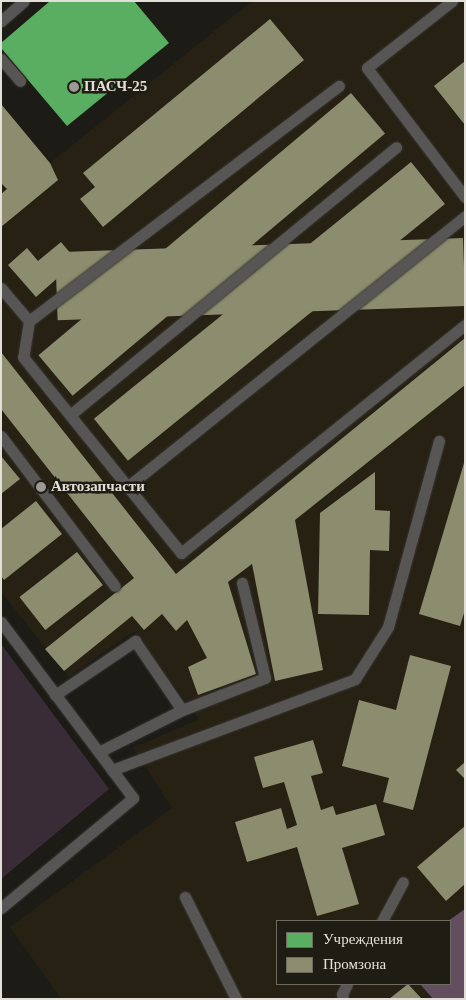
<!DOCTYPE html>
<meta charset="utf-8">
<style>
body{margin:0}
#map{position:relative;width:466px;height:1000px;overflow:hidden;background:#1c1b16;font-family:"Times New Roman",serif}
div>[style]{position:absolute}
.built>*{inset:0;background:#262113}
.green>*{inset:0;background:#392c36}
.water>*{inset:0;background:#634e60}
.public>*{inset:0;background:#5aae61}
.industry>*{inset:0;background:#8c8c6e;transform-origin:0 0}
.roads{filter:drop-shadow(0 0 1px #373632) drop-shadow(0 0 1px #373632)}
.lane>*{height:11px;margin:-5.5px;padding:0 5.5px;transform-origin:5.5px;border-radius:5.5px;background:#585654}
.dots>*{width:14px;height:14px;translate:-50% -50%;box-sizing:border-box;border:2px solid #1f1c13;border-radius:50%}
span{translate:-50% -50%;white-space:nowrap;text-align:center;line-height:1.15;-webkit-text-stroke:5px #1f1c13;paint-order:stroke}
.poi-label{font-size:15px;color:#e1dfd8;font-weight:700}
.left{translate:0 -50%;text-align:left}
.frame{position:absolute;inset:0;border:2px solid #e1dfd8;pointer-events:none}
.legend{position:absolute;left:276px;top:920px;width:175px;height:65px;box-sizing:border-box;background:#1f1c13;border:1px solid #6d6a62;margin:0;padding:6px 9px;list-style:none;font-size:15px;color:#e1dfd8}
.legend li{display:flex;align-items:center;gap:10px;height:25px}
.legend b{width:25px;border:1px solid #6d6a62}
</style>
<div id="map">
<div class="built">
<i style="clip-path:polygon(evenodd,252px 1px,465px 1px,465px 999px,61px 999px,10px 927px,172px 808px,133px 748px,199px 719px,134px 631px,69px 677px,1px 592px,1px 104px,50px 163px,252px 1px,277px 921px,450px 921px,450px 984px,277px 984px,277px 921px)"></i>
</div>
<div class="green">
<i style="clip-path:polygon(1px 644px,109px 789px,1px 879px)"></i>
</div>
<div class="water">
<i style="clip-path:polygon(465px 909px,465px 999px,433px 999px,420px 984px,450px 984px,448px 921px)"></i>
</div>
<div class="public">
<i style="clip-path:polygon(50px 1px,134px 1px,169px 43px,67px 126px,1px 48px,1px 43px)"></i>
</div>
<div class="industry">
<i style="clip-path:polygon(270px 19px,304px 60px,103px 227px,80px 199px,95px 187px,83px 173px)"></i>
<i style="clip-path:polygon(465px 61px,465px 125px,434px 86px)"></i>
<i style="left:351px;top:93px;width:53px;height:408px;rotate:50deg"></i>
<i style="clip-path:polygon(1px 104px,50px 163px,58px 180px,1px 227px,1px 194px,7px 189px,1px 183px)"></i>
<i style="left:411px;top:162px;width:54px;height:408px;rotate:51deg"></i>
<i style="left:463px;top:238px;width:68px;height:408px;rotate:88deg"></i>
<i style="clip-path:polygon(61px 242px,77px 261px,36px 297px,8px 265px,27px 248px,38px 261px)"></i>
<i style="clip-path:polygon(465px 338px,465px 385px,295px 520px,323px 670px,275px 681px,252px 564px,228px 582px,256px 674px,198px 695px,188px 667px,207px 658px,187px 620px,176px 631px,162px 614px,144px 630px,132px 616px,64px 671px,45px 649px,134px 578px,1px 409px,1px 352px,176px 574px)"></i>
<i style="clip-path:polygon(1px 456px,20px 479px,1px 494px)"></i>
<i style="clip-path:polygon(464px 463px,465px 610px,460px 626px,419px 614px)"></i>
<i style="clip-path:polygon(375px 472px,375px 510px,390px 511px,389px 551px,370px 550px,369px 615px,318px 614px,320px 513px)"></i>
<i style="clip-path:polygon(36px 501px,62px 534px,4px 580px,1px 576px,1px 529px)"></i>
<i style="left:77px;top:552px;width:42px;height:73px;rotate:52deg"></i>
<i style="clip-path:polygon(410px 655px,451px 666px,413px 810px,383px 802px,389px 778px,342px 766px,359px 700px,396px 710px)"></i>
<i style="clip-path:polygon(313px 740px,323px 773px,311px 776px,321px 810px,333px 806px,336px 815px,376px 804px,385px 835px,342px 848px,359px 904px,317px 916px,297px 847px,247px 862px,235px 822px,281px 808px,287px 829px,297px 825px,284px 782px,263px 788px,254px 757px)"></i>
<i style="clip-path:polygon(465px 762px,465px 779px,456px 770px)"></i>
<i style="clip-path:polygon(465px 826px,465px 884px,446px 901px,417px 867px)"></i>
<i style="clip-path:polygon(408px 984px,422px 999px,389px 999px)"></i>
</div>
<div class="roads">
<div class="lane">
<i style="left:452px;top:1px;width:108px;rotate:141.8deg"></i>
<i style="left:367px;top:68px;width:162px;rotate:52.8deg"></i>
<i style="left:1px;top:21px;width:30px;rotate:-41deg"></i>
<i style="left:1px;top:59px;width:29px;rotate:49deg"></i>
<i style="left:1px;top:288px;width:43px;rotate:49.7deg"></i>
<i style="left:29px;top:321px;width:36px;rotate:99deg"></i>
<i style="left:23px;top:357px;width:252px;rotate:51.1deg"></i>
<i style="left:181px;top:553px;width:364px;rotate:-38.8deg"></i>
<i style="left:29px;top:321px;width:389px;rotate:-37.2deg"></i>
<i style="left:70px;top:415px;width:422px;rotate:-39.4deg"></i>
<i style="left:1px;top:436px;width:188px;rotate:52.8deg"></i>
<i style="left:127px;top:487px;width:433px;rotate:-38.7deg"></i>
<i style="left:1px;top:622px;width:220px;rotate:53.1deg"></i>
<i style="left:133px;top:798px;width:172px;rotate:140.2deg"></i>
<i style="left:55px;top:695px;width:97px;rotate:-34deg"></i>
<i style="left:135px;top:641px;width:83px;rotate:55.7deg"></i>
<i style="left:182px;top:710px;width:93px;rotate:153.2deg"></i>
<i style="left:182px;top:710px;width:89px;rotate:-21.1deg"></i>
<i style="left:265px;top:678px;width:98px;rotate:-103.6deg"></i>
<i style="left:112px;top:770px;width:259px;rotate:-20.5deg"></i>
<i style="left:355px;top:679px;width:62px;rotate:-57.6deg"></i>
<i style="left:388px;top:627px;width:193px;rotate:-74.7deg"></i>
<i style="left:185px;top:897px;width:114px;rotate:63.4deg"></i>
<i style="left:382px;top:921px;width:44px;rotate:-61.7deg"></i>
<i style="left:343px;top:999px;width:5px;rotate:-101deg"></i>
<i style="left:342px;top:994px;width:11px;rotate:-63deg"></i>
</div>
</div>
<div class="dots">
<i style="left:74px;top:87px;background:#9c9a94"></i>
<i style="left:41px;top:487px;background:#9c9a94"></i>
</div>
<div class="poi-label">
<span class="left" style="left:84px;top:87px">ПАСЧ-25</span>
<span class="left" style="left:51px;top:487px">Автозапчасти</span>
</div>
<div class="frame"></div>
<ul class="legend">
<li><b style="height:14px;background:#5aae61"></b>Учреждения</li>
<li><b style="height:14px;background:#8c8c6e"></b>Промзона</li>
</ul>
</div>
